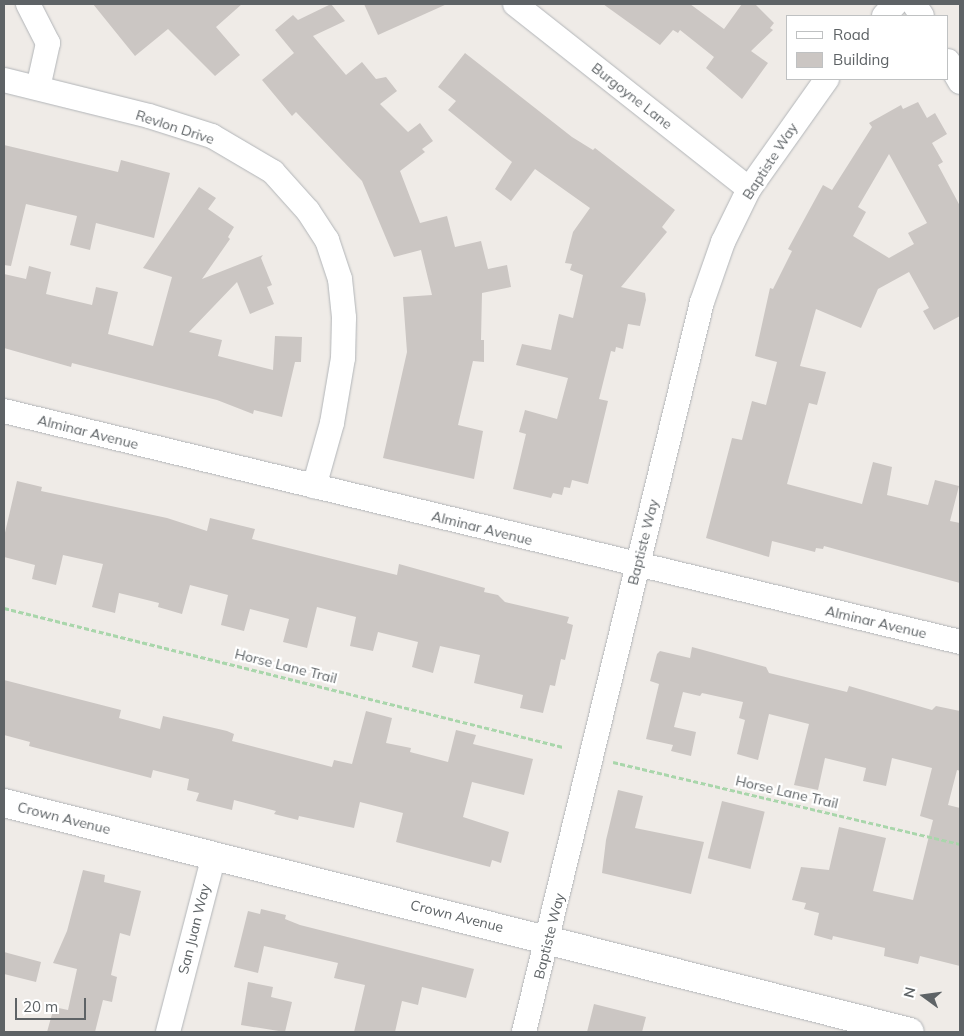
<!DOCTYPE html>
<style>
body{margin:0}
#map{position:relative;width:964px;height:1036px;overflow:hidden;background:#efebe7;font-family:Mulish,sans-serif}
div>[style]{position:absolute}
.building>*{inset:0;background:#cbc6c3;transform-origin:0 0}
.path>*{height:3px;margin-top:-1.5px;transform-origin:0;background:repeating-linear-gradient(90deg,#a9d6ab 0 5px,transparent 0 7.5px)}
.roads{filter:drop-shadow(0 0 1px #b2b5b8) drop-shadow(0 0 1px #b2b5b8)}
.street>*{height:24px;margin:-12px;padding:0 12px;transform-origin:12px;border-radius:12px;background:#fff}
.secondary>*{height:28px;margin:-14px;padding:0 14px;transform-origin:14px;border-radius:14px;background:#fff}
span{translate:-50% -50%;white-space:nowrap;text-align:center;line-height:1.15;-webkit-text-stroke:4.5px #fff;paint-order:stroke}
.street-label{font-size:14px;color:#5e6366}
.frame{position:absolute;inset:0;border:5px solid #5e6366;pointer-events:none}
.legend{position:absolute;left:786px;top:15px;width:162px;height:65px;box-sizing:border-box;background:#fff;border:1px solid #bfc1c2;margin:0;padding:6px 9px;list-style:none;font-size:15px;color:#5e6366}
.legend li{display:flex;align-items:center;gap:10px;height:25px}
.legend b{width:25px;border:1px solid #bfc1c2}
.north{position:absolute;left:899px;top:971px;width:50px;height:50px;-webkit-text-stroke:4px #fff;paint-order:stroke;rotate:284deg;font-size:14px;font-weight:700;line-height:20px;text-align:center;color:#5e6366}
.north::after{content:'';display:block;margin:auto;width:18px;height:22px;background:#5e6366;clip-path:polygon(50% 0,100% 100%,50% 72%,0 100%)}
.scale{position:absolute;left:15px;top:998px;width:71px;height:22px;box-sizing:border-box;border:2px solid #5e6366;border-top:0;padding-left:6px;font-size:15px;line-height:18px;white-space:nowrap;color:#5e6366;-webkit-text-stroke:4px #fff;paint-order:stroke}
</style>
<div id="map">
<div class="building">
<i style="clip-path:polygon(93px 4px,242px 4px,216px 27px,240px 55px,215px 76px,168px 29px,135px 56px)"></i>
<i style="clip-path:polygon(331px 4px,345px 21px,313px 36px,346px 75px,362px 62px,376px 79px,386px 77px,397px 91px,380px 104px,408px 132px,420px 123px,433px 141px,422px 149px,425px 152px,400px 171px,420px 223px,447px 216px,455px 247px,481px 241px,488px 269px,507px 265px,511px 287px,482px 293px,481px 340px,484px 340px,484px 362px,473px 361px,458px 425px,483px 431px,474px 479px,383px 458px,407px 352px,403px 297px,432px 295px,421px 250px,394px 257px,362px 181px,296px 112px,292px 116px,262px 80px,294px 53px,275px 30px,293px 15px,298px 20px)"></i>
<i style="clip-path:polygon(364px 4px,447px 4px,378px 35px)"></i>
<i style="clip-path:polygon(603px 4px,690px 4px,724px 29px,742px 4px,755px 4px,774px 23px,770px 28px,773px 30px,751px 51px,768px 63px,742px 99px,706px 68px,714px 57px,680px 30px,678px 33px,673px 30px,660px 45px)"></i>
<i style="clip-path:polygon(465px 53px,572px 137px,593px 150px,595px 148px,675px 210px,662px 227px,667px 232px,621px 287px,645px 293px,646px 300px,640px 326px,628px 324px,623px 349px,616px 347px,615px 352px,611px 351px,599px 399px,608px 401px,588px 484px,572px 480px,570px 488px,564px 487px,562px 495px,553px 493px,551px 498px,513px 489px,526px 434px,519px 432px,525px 410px,557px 419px,568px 378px,516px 365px,522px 344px,551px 350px,559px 314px,573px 318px,583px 275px,570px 270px,572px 264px,565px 263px,573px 232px,590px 208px,535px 169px,511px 201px,495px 189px,512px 162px,448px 110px,456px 101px,438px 87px)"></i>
<i style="clip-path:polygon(evenodd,918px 102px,927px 118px,935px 113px,947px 134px,932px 143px,943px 162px,938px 165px,960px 206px,960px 316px,934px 330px,923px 311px,929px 308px,909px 272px,878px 289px,861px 328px,816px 309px,800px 366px,826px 372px,817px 405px,809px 403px,787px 484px,862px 504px,873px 462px,892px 467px,887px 495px,928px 505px,935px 480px,959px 486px,950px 521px,960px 523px,960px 583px,824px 546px,823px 549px,816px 548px,815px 552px,772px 541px,769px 557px,706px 538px,732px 438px,742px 440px,752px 401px,766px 405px,777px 362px,755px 356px,770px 288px,773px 289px,792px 251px,788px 249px,823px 185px,832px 190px,872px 127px,869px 123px,901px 105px,903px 109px,918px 102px,889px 154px,927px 223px,908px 233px,914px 244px,889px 258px,853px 236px,866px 212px,858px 207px,889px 154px)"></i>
<i style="clip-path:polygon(4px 145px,118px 172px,121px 160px,170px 173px,154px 238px,96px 223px,90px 250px,70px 245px,77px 216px,26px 204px,11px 266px,4px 265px)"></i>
<i style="clip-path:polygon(199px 187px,216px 198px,208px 209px,234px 227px,228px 237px,230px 239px,202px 279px,263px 255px,261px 258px,272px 285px,267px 287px,274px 304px,250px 314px,237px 282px,189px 332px,222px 340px,218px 356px,273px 370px,275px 336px,302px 337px,301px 362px,295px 362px,282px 417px,254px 410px,253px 414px,217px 400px,72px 363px,71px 367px,4px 348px,4px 274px,26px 279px,29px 266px,51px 272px,46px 294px,92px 305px,96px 287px,118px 292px,108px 334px,153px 346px,172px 277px,143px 268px)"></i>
<i style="clip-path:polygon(17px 481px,42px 487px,41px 491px,167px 518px,207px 531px,210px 518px,255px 529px,252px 539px,397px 575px,399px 564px,485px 588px,484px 592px,498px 595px,505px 602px,569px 617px,567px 623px,573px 625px,565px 660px,561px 659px,555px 686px,550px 685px,543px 713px,520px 708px,523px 695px,474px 683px,480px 655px,440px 646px,433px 673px,412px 667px,418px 642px,378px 632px,373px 651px,350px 646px,356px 617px,317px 607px,307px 648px,283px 642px,289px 619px,250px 609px,244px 631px,221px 625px,228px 595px,190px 585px,182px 614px,158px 607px,159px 603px,119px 593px,115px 613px,92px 607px,103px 564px,63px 555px,56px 585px,32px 579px,35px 565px,4px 557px,4px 537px)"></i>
<i style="clip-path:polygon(692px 647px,766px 667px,769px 673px,847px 692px,849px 686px,932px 710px,936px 706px,960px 711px,960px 771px,957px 770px,948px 805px,960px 808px,960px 966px,920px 956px,918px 964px,884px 956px,885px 948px,833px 936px,832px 940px,814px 935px,819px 913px,804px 909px,806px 903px,792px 900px,801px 867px,829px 870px,839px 827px,886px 838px,873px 891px,913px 900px,933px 820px,920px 816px,932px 768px,892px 758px,886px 786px,863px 781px,866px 768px,825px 758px,818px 790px,794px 785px,809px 724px,769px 714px,758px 760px,737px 754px,745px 720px,739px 718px,743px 702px,702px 693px,700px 696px,683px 692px,674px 727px,696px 732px,691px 756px,671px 751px,673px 745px,646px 739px,659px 684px,650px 681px,657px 654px,660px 651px,690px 658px)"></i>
<i style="clip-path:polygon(4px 680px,121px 710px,119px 718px,160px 729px,163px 716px,227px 731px,234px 734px,232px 741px,332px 767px,334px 760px,352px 764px,366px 711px,392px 718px,386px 743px,411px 748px,410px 752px,448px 762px,456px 730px,476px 735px,473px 744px,533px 759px,524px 795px,472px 782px,463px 817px,509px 832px,501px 863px,492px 860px,490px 867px,396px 842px,403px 813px,360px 802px,354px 828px,299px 816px,298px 820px,274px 814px,276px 811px,234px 800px,232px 810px,196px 801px,199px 793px,187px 790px,189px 779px,153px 770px,151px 778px,29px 746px,30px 742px,4px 735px)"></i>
<i style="clip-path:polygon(618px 790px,643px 796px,635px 828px,704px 842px,691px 894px,602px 873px,606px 840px)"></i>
<i style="left:722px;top:801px;width:44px;height:59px;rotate:14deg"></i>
<i style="clip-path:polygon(83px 870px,105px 875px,104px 882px,141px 891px,130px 936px,120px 933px,111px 975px,117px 977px,112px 1002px,103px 1000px,95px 1032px,47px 1032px,54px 1007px,68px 1010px,77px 969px,53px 963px,67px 931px)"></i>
<i style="clip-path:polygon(261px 909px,286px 915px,285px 919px,300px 925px,474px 969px,466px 998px,422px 987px,418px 1005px,402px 1001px,395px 1032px,354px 1032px,365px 985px,334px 978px,338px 963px,264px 946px,258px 973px,234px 967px,248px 911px,260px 914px)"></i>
<i style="clip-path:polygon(4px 952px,41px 962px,36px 982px,4px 974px)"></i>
<i style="clip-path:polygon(248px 982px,273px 987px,271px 997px,292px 1002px,285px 1032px,241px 1025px)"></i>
<i style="clip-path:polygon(594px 1004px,646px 1017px,642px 1032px,587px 1032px)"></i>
</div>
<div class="path">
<i style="left:4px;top:608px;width:576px;rotate:13.96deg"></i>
<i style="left:613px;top:762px;width:357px;rotate:13.3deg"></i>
</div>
<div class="roads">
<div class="street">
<i style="left:28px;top:4px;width:44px;rotate:62.9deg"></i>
<i style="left:48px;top:43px;width:46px;rotate:102.5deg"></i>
<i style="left:515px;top:4px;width:298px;rotate:38.3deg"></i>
<i style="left:914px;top:4px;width:14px;rotate:56deg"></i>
<i style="left:884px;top:16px;width:16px;rotate:-47deg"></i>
<i style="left:948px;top:61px;width:24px;rotate:60deg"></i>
<i style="left:4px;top:80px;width:149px;rotate:13.9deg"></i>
<i style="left:149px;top:116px;width:66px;rotate:17.6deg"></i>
<i style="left:212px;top:136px;width:71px;rotate:30.5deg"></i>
<i style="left:273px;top:172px;width:52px;rotate:48.1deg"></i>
<i style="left:308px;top:211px;width:35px;rotate:57deg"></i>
<i style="left:327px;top:240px;width:41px;rotate:71.6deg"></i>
<i style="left:340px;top:279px;width:39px;rotate:84deg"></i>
<i style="left:344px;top:318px;width:40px;rotate:91.4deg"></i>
<i style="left:343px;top:358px;width:66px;rotate:99.6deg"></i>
<i style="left:332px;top:423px;width:66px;rotate:105.7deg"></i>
<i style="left:4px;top:411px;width:984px;rotate:13.58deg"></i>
<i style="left:168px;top:1032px;width:183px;rotate:-75.4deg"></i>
<i style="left:524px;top:1032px;width:751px;rotate:-76.3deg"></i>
<i style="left:702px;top:302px;width:64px;rotate:-70.7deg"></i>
<i style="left:723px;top:242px;width:59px;rotate:-63.9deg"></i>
<i style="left:749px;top:189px;width:135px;rotate:-54.7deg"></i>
</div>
<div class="secondary">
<i style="left:4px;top:803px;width:934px;rotate:14.18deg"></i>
</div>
</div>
<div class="street-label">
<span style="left:632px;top:96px;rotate:38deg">Burgoyne Lane</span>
<span style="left:175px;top:127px;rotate:18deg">Revlon Drive</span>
<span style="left:770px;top:161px;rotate:-57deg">Baptiste Way</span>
<span style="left:88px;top:432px;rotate:14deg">Alminar Avenue</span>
<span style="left:482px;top:528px;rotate:14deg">Alminar Avenue</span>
<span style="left:643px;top:542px;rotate:-76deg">Baptiste Way</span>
<span style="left:876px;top:622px;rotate:13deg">Alminar Avenue</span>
<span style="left:286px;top:666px;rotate:14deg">Horse Lane Trail</span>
<span style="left:787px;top:792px;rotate:13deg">Horse Lane Trail</span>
<span style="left:64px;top:818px;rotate:14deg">Crown Avenue</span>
<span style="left:457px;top:916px;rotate:14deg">Crown Avenue</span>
<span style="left:194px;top:929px;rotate:-76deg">San Juan Way</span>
<span style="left:549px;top:936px;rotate:-76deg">Baptiste Way</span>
</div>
<div class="frame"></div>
<ul class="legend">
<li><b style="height:6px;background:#fff"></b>Road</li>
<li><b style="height:14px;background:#cbc6c3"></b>Building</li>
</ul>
<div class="north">N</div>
<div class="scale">20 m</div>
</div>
